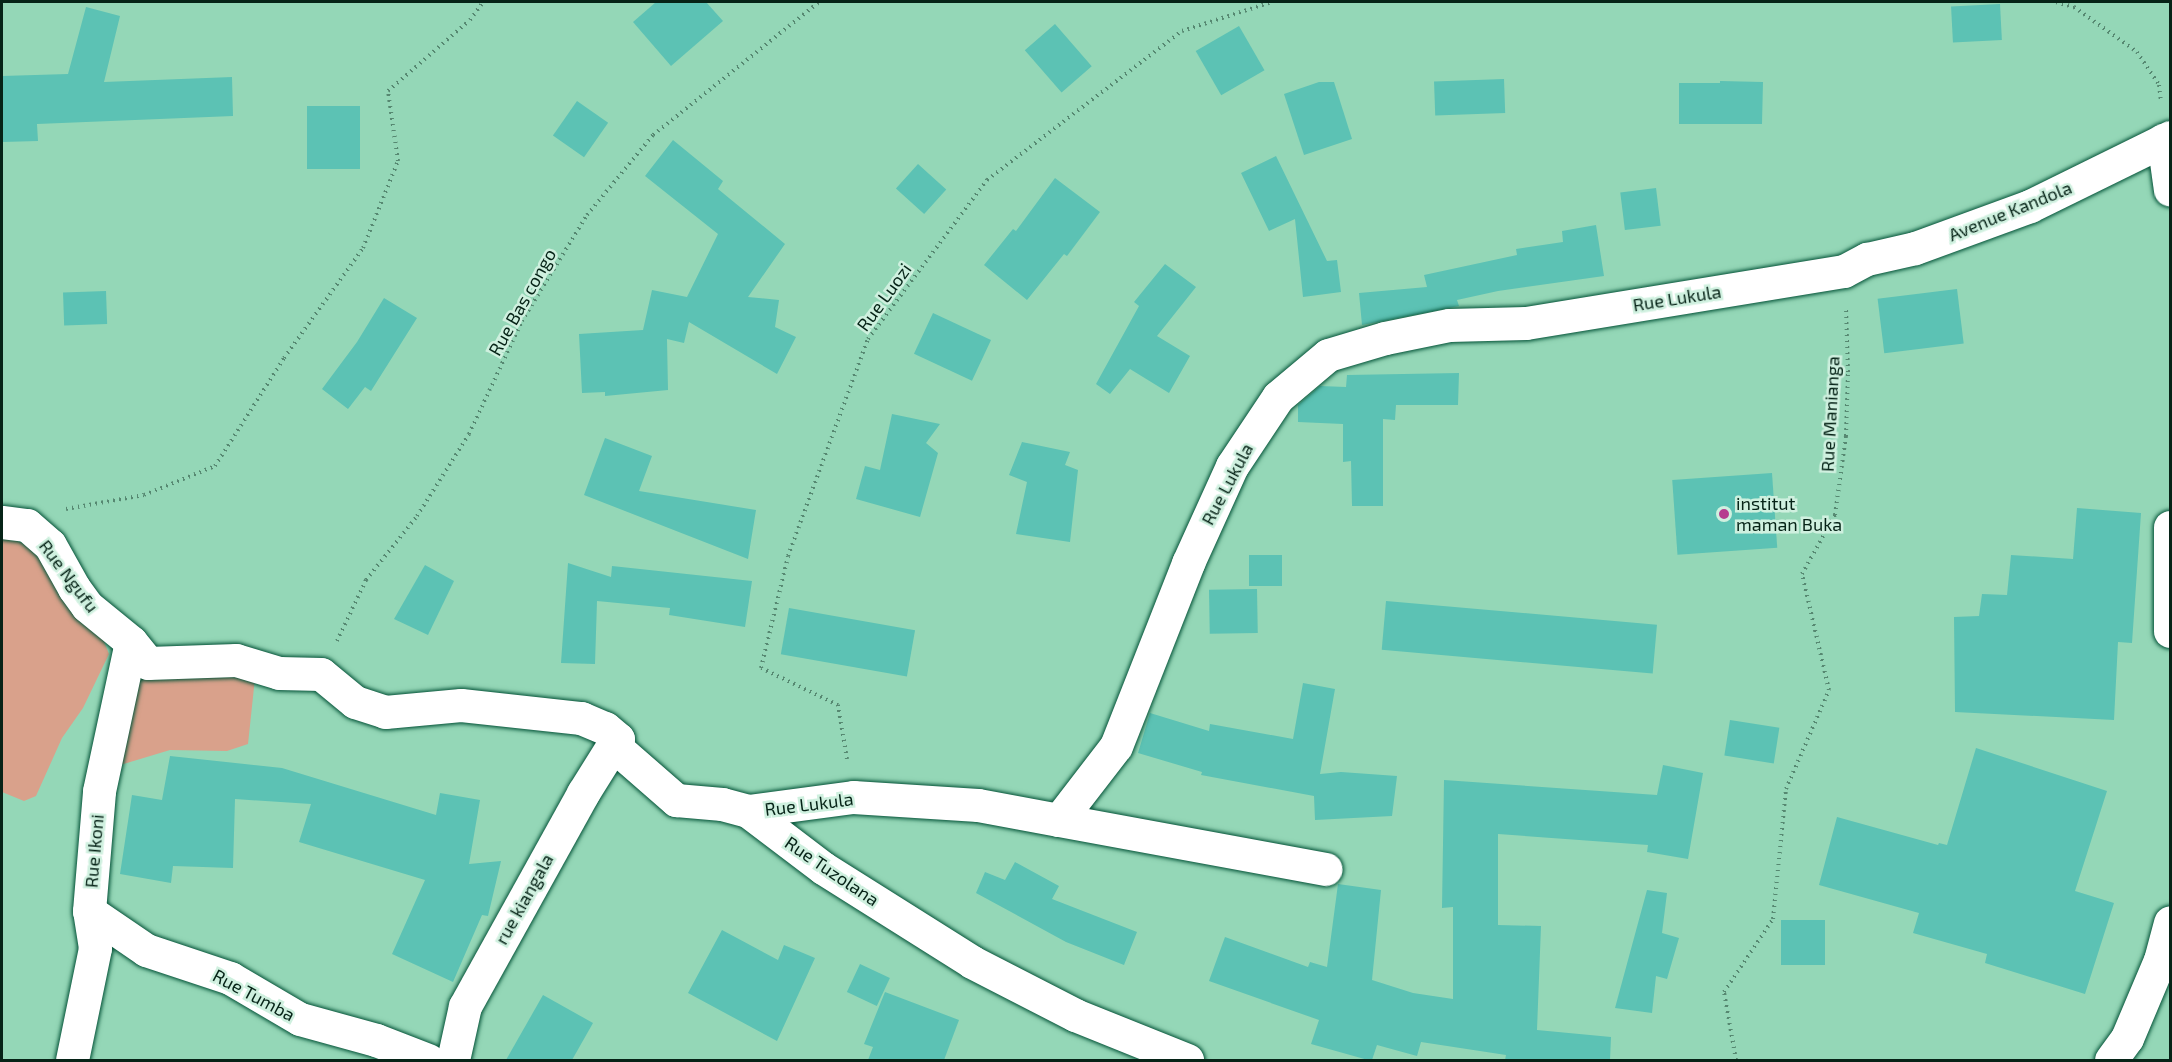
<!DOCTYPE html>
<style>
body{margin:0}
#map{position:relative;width:2172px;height:1062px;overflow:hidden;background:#94d7b7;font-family:"Exo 2",sans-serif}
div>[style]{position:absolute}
.green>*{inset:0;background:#d9a18b}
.building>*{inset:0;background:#5cc2b4;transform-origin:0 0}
.path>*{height:4px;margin-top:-2px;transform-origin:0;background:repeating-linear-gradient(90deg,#568871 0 1.5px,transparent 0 6px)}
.roads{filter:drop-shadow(0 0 2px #035237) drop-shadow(0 0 2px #035237)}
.minor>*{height:33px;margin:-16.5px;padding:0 16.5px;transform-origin:16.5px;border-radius:16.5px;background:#fff}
.dots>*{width:16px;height:16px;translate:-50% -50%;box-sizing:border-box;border:3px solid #cff0df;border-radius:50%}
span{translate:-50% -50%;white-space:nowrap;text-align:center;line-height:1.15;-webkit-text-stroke:5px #cff0df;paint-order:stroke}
.street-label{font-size:18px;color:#062317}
.poi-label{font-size:18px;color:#062317}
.left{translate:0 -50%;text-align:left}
.frame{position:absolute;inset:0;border:3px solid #062317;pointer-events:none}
</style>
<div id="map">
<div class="green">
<i style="clip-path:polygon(2px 535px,30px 546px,103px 639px,109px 654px,83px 708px,62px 738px,36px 796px,24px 801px,2px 792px)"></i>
<i style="clip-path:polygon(193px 664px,255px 678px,248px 744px,227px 751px,170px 750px,117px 766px,122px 719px,143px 673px)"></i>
</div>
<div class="building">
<i style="clip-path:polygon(656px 2px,706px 2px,723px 21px,671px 66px,633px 22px)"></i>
<i style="left:2000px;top:4px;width:36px;height:49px;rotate:87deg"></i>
<i style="clip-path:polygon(86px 7px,120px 16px,104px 82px,232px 77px,233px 116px,37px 124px,38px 141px,2px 142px,2px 76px,68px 74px)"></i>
<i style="left:1055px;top:24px;width:56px;height:40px;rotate:49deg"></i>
<i style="left:1239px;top:26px;width:51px;height:50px;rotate:60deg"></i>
<i style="left:1504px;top:79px;width:34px;height:70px;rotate:88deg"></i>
<i style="clip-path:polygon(1720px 81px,1763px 82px,1762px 124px,1679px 124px,1679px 83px,1720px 83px)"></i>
<i style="clip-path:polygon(1319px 82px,1334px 82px,1352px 139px,1304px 155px,1284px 94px)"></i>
<i style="left:577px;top:101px;width:38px;height:42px;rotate:35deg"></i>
<i style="left:360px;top:106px;width:63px;height:53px;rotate:90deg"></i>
<i style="clip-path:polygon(673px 140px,723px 181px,718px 189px,785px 244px,748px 297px,779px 300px,775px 327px,796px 337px,777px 374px,689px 322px,684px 343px,667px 339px,668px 390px,605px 396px,605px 392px,582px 393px,579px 334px,643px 330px,652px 290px,687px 297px,718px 234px,645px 176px)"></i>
<i style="clip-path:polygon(1276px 156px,1327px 261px,1337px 260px,1341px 292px,1303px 297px,1295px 219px,1269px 231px,1241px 173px)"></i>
<i style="left:918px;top:164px;width:38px;height:33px;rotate:42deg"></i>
<i style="clip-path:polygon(1055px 178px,1100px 212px,1067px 256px,1064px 254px,1027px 300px,984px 265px,1013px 229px,1016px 231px)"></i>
<i style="left:1656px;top:188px;width:38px;height:36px;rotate:83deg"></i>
<i style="clip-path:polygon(1596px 225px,1604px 276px,1498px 291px,1457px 300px,1459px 306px,1362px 325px,1359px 293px,1427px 287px,1424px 275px,1517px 255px,1516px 249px,1563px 242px,1562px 231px)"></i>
<i style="clip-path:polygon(1165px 264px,1196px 287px,1157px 336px,1190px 356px,1169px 393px,1130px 369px,1110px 394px,1096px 384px,1139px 306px,1134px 302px)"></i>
<i style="left:1957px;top:289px;width:55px;height:80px;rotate:83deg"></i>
<i style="left:106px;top:291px;width:33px;height:43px;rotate:88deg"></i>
<i style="clip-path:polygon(384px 298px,417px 318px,371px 391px,365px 387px,348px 409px,322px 389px,357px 342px)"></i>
<i style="left:933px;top:313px;width:64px;height:45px;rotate:25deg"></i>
<i style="clip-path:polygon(1459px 373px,1458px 405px,1396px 405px,1395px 420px,1383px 419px,1383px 506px,1352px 506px,1351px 461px,1343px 462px,1343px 424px,1298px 422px,1298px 405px,1320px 386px,1346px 387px,1347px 375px)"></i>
<i style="clip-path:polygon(892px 414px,940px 424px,926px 443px,938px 453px,920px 517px,856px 499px,865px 466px,880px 470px)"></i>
<i style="clip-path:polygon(605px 438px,652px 456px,639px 491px,756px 510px,748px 559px,584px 495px)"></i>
<i style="clip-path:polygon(1022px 442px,1070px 452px,1065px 465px,1078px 470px,1070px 542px,1016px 534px,1027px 482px,1009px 475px)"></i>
<i style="left:1772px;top:473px;width:75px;height:100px;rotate:86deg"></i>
<i style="clip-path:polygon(2077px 508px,2141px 513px,2132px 643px,2118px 642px,2114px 720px,1955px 712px,1954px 617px,1979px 616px,1982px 594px,2007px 595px,2011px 555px,2073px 559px)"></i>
<i style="left:1249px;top:555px;width:33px;height:31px"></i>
<i style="clip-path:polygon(568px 563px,611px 577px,612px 566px,752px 581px,745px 627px,669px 615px,670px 608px,597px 601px,595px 664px,561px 663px)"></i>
<i style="clip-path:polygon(425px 565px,454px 581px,428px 635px,394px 619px)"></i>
<i style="left:1257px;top:589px;width:44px;height:48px;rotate:89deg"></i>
<i style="left:1386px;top:601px;width:272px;height:49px;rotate:5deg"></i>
<i style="left:789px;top:608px;width:128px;height:47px;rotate:10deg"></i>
<i style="clip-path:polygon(1303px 683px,1335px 689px,1320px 774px,1341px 772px,1397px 776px,1392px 816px,1315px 820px,1314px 796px,1201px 775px,1202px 772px,1138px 753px,1150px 713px,1209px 731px,1210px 724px,1293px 739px)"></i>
<i style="left:1730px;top:720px;width:50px;height:36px;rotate:9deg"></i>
<i style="clip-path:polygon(1976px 748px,2107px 791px,2075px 891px,2114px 903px,2085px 994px,1985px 963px,1987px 954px,1913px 933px,1919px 913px,1819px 885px,1837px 817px,1938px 845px,1939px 843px,1947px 845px)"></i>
<i style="clip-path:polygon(170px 756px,282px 768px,436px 815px,440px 793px,480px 800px,469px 864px,501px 861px,488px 916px,482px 915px,453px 982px,392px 954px,425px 880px,299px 842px,311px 804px,235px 799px,233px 868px,173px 866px,171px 883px,120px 874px,132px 795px,162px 800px)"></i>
<i style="clip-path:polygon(1663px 765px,1703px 773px,1688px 859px,1647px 852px,1648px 845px,1498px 834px,1498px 925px,1541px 926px,1537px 1030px,1611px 1037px,1610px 1060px,1505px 1060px,1506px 1055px,1421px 1042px,1417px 1056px,1377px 1045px,1372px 1060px,1368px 1060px,1311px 1044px,1319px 1020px,1209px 981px,1225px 937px,1308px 967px,1310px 962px,1327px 967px,1338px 884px,1381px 890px,1372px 980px,1413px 993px,1453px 999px,1453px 907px,1442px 908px,1444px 780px,1657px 795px)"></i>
<i style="clip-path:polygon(1015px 862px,1059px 886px,1052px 899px,1137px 932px,1124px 965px,1066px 942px,976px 893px,985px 872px,1005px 880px)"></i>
<i style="clip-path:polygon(1647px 890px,1667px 893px,1662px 933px,1679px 938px,1667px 979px,1656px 976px,1652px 1013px,1615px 1008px)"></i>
<i style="left:1781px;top:920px;width:44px;height:45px"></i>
<i style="clip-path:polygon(722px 930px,778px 960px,784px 945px,815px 958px,777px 1041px,688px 993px)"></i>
<i style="left:860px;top:964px;width:33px;height:31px;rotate:25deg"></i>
<i style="clip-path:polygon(885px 992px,959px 1020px,944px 1060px,868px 1060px,873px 1047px,864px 1044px)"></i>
<i style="clip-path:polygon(543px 995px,593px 1023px,572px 1060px,506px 1060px)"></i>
</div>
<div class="path">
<i style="left:2056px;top:2px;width:19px;rotate:16deg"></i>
<i style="left:2074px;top:7px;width:77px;rotate:35.5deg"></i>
<i style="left:2137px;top:52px;width:40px;rotate:56deg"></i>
<i style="left:2159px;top:85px;width:16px;rotate:83deg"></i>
<i style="left:66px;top:509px;width:79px;rotate:-10.2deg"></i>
<i style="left:144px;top:495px;width:77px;rotate:-22.2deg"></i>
<i style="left:215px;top:466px;width:128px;rotate:-57.4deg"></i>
<i style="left:284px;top:358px;width:135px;rotate:-54.3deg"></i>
<i style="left:363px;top:248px;width:94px;rotate:-68.1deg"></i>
<i style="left:398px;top:161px;width:71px;rotate:-98.1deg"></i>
<i style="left:388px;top:91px;width:108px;rotate:-40.9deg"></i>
<i style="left:470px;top:20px;width:22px;rotate:-54deg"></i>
<i style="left:337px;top:641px;width:68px;rotate:-64.6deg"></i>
<i style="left:366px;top:580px;width:82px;rotate:-51.4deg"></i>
<i style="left:417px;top:516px;width:97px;rotate:-57.6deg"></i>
<i style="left:469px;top:434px;width:125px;rotate:-64.9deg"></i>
<i style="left:522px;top:321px;width:124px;rotate:-58.5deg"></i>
<i style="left:587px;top:215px;width:104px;rotate:-50.5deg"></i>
<i style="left:653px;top:135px;width:213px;rotate:-38.7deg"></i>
<i style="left:847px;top:759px;width:55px;rotate:-99.5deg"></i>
<i style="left:838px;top:705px;width:85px;rotate:-154.3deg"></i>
<i style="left:761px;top:668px;width:115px;rotate:-76.4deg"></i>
<i style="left:788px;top:556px;width:231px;rotate:-69.8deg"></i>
<i style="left:868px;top:339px;width:199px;rotate:-53.2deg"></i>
<i style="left:987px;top:180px;width:245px;rotate:-37.4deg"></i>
<i style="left:1182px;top:31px;width:95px;rotate:-17.9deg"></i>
<i style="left:1736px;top:1060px;width:69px;rotate:-100deg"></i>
<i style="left:1724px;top:992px;width:88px;rotate:-56.1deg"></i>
<i style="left:1773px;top:919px;width:131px;rotate:-84.3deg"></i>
<i style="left:1786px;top:789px;width:108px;rotate:-66.5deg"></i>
<i style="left:1829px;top:690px;width:119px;rotate:-103.1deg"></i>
<i style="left:1802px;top:574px;width:68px;rotate:-60.8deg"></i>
<i style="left:1835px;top:515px;width:80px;rotate:-82.1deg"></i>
<i style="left:1846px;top:436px;width:64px;rotate:-88.2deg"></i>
<i style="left:1848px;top:372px;width:64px;rotate:-91.8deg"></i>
</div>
<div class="roads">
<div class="minor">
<i style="left:2163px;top:140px;width:50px;rotate:82deg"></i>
<i style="left:2px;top:522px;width:25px;rotate:7deg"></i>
<i style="left:27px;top:525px;width:30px;rotate:41deg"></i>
<i style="left:50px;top:545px;width:49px;rotate:60.8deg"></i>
<i style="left:74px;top:588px;width:22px;rotate:54deg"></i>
<i style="left:87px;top:606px;width:57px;rotate:39.3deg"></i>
<i style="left:131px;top:642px;width:27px;rotate:51deg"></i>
<i style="left:148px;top:663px;width:88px;rotate:-2deg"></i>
<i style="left:236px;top:660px;width:45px;rotate:16.8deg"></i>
<i style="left:279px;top:673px;width:42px;rotate:1.4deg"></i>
<i style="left:321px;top:674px;width:44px;rotate:39.5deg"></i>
<i style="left:355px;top:702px;width:32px;rotate:18deg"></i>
<i style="left:385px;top:712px;width:76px;rotate:-5.3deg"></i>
<i style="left:461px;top:705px;width:121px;rotate:6.2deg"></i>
<i style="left:581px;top:718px;width:26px;rotate:23deg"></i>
<i style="left:605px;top:728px;width:17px;rotate:40deg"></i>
<i style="left:618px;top:739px;width:8px;rotate:130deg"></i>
<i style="left:613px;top:745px;width:84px;rotate:41.1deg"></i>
<i style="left:676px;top:800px;width:46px;rotate:5deg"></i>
<i style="left:722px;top:804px;width:27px;rotate:15deg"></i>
<i style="left:748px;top:811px;width:94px;rotate:37.2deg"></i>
<i style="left:823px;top:868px;width:176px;rotate:32.2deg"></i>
<i style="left:972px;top:962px;width:116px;rotate:27.2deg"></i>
<i style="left:1075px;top:1015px;width:121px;rotate:21.9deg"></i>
<i style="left:2170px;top:527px;width:104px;rotate:90deg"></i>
<i style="left:748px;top:811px;width:106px;rotate:-7.6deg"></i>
<i style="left:853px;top:797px;width:125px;rotate:3.7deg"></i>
<i style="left:978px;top:805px;width:82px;rotate:10.5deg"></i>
<i style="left:1059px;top:820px;width:93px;rotate:-52.4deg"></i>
<i style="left:1116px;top:746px;width:197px;rotate:-68.5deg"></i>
<i style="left:1188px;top:563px;width:107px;rotate:-65.6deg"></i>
<i style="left:1232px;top:466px;width:83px;rotate:-56.3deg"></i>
<i style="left:1278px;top:397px;width:65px;rotate:-40deg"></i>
<i style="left:1328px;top:355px;width:59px;rotate:-16.6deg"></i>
<i style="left:1385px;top:338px;width:65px;rotate:-11.5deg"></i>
<i style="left:1449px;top:325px;width:77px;rotate:-1.5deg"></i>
<i style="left:1526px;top:323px;width:322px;rotate:-9.3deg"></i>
<i style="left:1844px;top:271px;width:26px;rotate:-28deg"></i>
<i style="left:1867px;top:259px;width:49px;rotate:-12.9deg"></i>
<i style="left:1915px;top:248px;width:122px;rotate:-20.1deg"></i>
<i style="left:2030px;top:206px;width:156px;rotate:-26.2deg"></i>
<i style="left:1059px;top:820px;width:271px;rotate:10.4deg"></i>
<i style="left:89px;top:911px;width:69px;rotate:34.4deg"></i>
<i style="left:146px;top:950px;width:89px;rotate:18.4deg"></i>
<i style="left:230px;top:978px;width:81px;rotate:30.4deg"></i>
<i style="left:300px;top:1019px;width:79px;rotate:15.4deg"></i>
<i style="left:376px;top:1040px;width:56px;rotate:21deg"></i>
<i style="left:72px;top:1060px;width:114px;rotate:-78.4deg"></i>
<i style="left:95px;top:948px;width:37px;rotate:-99deg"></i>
<i style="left:89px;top:911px;width:120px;rotate:-85.2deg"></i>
<i style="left:99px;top:791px;width:152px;rotate:-77.9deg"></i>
<i style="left:453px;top:1060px;width:55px;rotate:-77.5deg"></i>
<i style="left:465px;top:1006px;width:244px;rotate:-61deg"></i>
<i style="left:583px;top:793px;width:57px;rotate:-58deg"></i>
<i style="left:2111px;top:1060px;width:27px;rotate:-54deg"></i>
<i style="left:2127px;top:1038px;width:85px;rotate:-67.1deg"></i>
<i style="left:2160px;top:960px;width:39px;rotate:-75deg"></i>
</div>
</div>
<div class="dots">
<i style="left:1724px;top:514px;background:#b63c8f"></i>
</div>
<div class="street-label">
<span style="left:2010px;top:211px;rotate:-22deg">Avenue Kandola</span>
<span style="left:884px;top:297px;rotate:-54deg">Rue Luozi</span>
<span style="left:1677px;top:298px;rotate:-9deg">Rue Lukula</span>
<span style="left:522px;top:302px;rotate:-61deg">Rue Bas congo</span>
<span style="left:1830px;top:414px;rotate:-87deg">Rue Manianga</span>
<span style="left:1227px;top:484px;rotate:-62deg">Rue Lukula</span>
<span style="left:69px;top:576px;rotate:53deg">Rue Ngufu</span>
<span style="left:809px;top:804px;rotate:-7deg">Rue Lukula</span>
<span style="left:94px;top:851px;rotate:-85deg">Rue Ikoni</span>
<span style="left:832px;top:871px;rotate:34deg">Rue Tuzolana</span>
<span style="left:524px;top:899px;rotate:-61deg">rue kiangala</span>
<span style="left:254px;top:995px;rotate:28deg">Rue Tumba</span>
</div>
<div class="poi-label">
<span class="left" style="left:1736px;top:514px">institut<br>maman Buka</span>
</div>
<div class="frame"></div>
</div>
